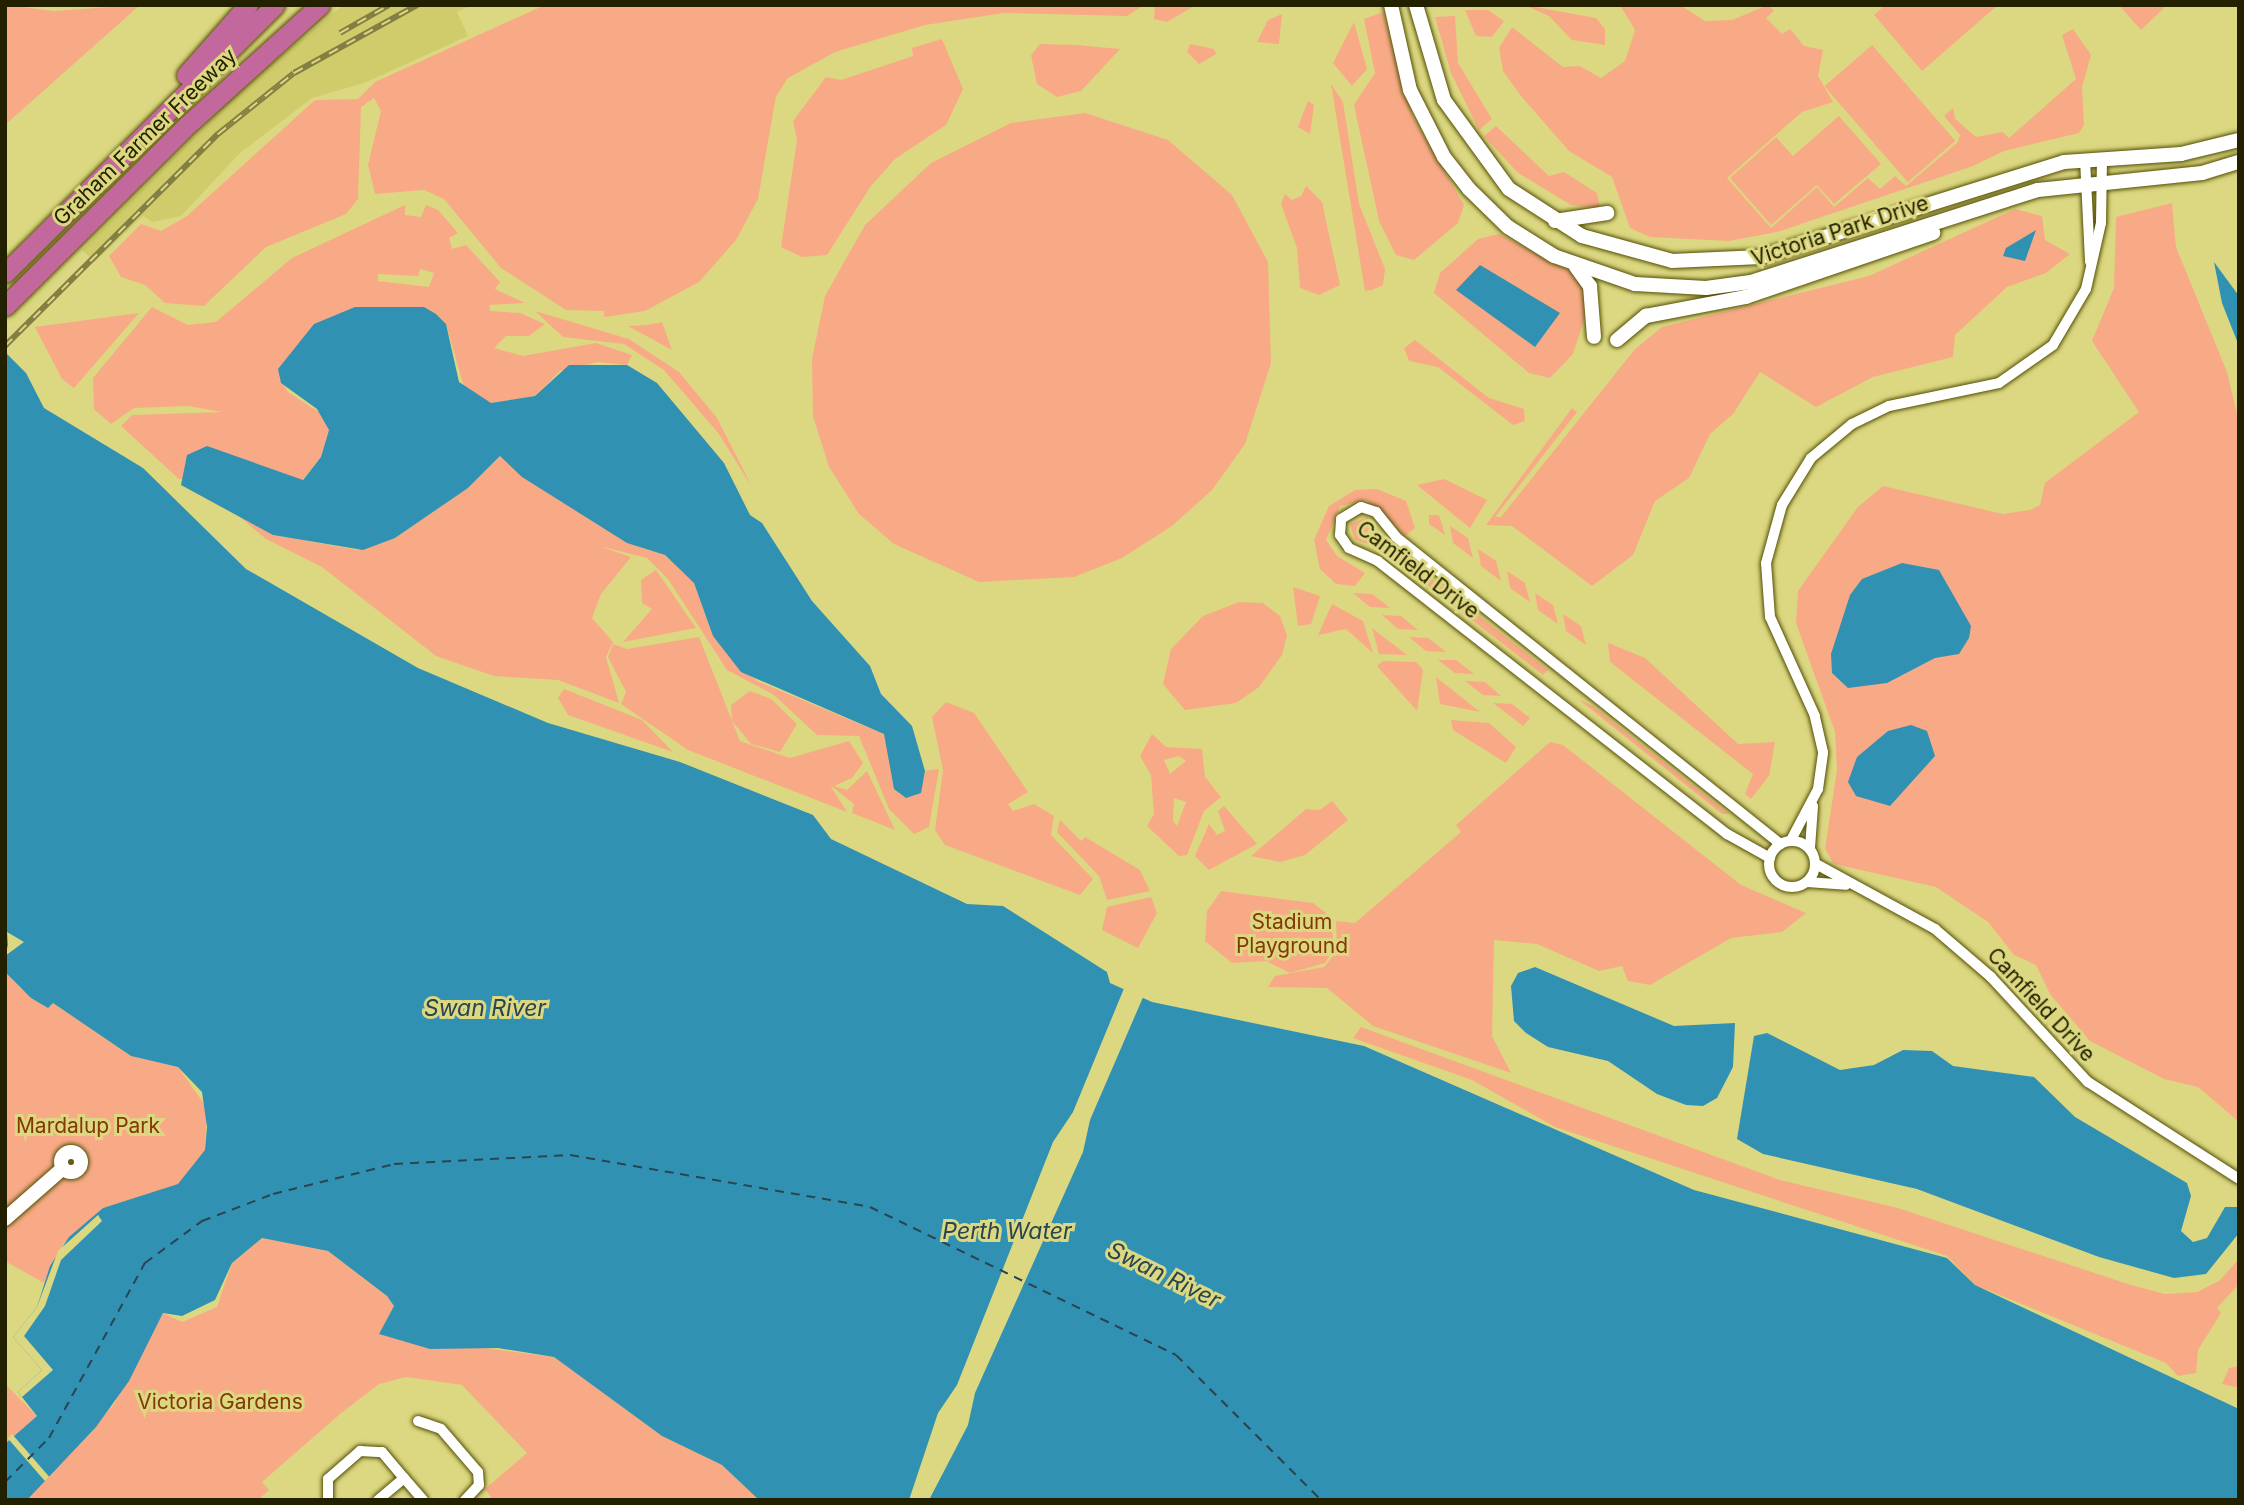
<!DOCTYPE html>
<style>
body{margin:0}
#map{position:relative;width:2244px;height:1505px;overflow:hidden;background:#dcd881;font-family:Inter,sans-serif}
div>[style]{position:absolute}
.built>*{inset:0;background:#d0cb6b}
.green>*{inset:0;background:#f8aa86;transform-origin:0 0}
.water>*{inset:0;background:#3091b3}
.pier>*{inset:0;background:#dcd881;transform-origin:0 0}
.ferry>*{height:2px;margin-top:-1px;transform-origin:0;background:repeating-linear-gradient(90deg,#294551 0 9px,transparent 0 16px)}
.roads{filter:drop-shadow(0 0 2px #534f04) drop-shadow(0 0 2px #534f04)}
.minor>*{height:10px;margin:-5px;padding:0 5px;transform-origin:5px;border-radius:5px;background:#fff}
.minor>.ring{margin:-5px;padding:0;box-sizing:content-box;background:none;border:10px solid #fff;border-radius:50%}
.tertiary>*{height:14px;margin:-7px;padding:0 7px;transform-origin:7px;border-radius:7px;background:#fff}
.tertiary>.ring{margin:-7px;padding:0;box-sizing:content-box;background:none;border:14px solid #fff;border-radius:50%}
.motorway>*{height:19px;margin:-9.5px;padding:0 9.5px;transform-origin:9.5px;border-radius:9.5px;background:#c3689c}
.rail>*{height:6px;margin-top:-3px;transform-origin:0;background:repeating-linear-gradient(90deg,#dcd881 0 10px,#837f43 0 20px);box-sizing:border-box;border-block:2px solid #837f43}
span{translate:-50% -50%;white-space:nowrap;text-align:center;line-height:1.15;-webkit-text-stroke:6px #dcd881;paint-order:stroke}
.street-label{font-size:21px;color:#232000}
.park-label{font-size:21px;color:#853806}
.water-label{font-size:23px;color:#294551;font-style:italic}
.frame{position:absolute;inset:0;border:7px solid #232000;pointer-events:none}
</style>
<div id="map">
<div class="built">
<i style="clip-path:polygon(343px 5px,472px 5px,457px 12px,468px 36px,364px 83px,312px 98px,240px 153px,181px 216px,153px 222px,143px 216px,95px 262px,82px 250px,241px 89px)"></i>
</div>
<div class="green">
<i style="clip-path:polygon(5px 5px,54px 11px,140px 5px,5px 125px)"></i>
<i style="clip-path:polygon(545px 5px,1144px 5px,1127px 16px,1004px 13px,925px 25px,835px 52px,788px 78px,776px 96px,758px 199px,736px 240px,699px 282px,645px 311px,604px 317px,604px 311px,566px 310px,501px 268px,444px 199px,424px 190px,375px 194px,368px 165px,381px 111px,374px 98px,361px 107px,358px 199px,346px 214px,266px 247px,204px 306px,165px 303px,145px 285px,121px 277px,109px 256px,141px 224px,161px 231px,187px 216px,315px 100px,358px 99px,375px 82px)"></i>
<i style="clip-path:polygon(1155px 5px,1196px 5px,1167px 22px,1154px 19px)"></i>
<i style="clip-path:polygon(1524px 5px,1596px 18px,1605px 29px,1605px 45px,1572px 40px,1549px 16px)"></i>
<i style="clip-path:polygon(1620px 5px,1680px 5px,1705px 21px,1732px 20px,1768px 5px,1774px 11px,1766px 18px,1782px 34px,1790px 29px,1804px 46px,1823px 50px,1818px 76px,1833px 102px,1802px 112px,1727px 178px,1771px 228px,1817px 187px,1834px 207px,1868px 178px,1880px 189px,1895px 176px,1906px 186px,1958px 142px,1960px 135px,1944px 116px,1953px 108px,1955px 119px,1976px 137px,2003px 132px,2009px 138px,2076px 79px,2062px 35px,2073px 29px,2091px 55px,2082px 87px,2084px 125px,2079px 133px,2004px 151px,1973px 166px,1777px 232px,1729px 241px,1650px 237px,1630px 228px,1612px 177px,1569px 151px,1521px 96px,1503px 71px,1499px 48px,1512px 27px,1563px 67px,1580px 66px,1601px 78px,1625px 61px,1635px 30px)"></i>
<i style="clip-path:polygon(1885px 5px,1998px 5px,1922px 71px,1874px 15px)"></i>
<i style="clip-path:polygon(2119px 5px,2162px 5px,2164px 8px,2141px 30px)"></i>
<i style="clip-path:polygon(1465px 10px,1488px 10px,1504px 21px,1492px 37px,1476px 36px)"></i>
<i style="clip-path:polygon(1383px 12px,1413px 117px,1464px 205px,1458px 223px,1414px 260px,1396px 255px,1379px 221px,1354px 105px,1375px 73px,1364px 19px)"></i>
<i style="clip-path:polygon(1282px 14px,1279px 44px,1257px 42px,1268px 20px)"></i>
<i style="clip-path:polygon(1455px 16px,1458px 63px,1492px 119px,1479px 130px,1451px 73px,1435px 17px)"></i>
<i style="clip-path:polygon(1354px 22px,1367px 69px,1352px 86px,1333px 63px)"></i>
<i style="clip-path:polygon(942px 39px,963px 89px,946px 125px,895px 159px,871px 186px,827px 255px,802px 257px,781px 247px,797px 140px,793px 121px,826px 77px,841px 80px,913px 56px,912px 48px)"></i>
<i style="clip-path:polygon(1040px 44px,1077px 45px,1120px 49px,1081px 91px,1057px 97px,1037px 84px,1031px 55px)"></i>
<i style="clip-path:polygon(1190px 44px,1214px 49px,1216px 54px,1199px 64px,1187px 52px)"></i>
<i style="left:1872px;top:45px;width:127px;height:63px;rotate:49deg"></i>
<i style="clip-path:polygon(1331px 84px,1343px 102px,1359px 204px,1385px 269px,1383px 285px,1372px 290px,1365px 291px)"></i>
<i style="clip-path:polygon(1308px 101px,1314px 105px,1310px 134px,1298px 127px)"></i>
<i style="clip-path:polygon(1085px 113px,1168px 140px,1232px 195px,1268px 262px,1271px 363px,1245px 444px,1212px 490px,1172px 526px,1122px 558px,1074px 577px,979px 582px,894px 544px,859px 514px,829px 467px,813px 416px,812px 359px,825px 296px,865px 225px,931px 163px,1011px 123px)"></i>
<i style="clip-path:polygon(1839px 116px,1881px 164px,1834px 204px,1817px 185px,1771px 225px,1730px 178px,1776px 137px,1793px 156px)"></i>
<i style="clip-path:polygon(1496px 126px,1549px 176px,1564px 172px,1597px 193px,1600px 208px,1571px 205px,1518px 173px,1484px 136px)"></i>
<i style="clip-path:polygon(1306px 186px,1322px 202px,1340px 285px,1319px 295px,1300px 288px,1297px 248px,1281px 204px,1285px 194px,1292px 200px,1301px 196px)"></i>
<i style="clip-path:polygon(2172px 203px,2176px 247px,2227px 372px,2239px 422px,2239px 1122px,2198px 1087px,2164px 1079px,2090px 1041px,2050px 994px,2036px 965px,2014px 955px,1988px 922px,1936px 887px,1834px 864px,1825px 849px,1837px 770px,1835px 732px,1796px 623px,1798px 591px,1858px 507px,1883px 486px,2003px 514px,2030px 510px,2040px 505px,2045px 483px,2139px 412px,2092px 341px,2114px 288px,2116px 217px)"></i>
<i style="clip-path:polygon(evenodd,405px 205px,405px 215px,421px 217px,426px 205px,438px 210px,458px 233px,449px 238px,452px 249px,466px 245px,500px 282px,495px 289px,525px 303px,489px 305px,490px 311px,520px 313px,545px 324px,529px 336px,506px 336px,494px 348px,523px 356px,596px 343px,632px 355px,627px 365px,598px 362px,560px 371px,535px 396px,491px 403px,465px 391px,446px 324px,424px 307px,355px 307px,279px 377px,288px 392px,322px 414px,329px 430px,321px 457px,302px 480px,179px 479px,121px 426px,132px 415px,222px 412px,188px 406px,134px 408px,111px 424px,94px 409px,93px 378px,152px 307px,188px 325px,216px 322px,292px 258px,405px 205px,420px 269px,434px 273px,429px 287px,378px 281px,378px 274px,418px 276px,420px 269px)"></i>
<i style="clip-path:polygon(2015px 209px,2042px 216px,2045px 240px,2070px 254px,2046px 273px,2007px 287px,1955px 335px,1953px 357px,1873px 377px,1816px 407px,1760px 372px,1733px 414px,1710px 434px,1689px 478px,1655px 501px,1633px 555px,1592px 586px,1512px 526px,1486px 525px,1572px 408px,1577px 412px,1495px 517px,1501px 517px,1635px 349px,1662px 327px,1869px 276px)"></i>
<i style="clip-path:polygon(1499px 234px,1572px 272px,1584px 290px,1586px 314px,1573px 354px,1550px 378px,1529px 373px,1434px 293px,1440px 273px,1478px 239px)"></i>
<i style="clip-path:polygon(535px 311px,629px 339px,679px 372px,717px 418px,752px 487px,719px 434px,664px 370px,624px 344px,563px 337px)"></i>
<i style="clip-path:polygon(139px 313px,74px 388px,62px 379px,35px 327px)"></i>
<i style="clip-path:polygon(662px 322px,672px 350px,628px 326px,647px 325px)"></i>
<i style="clip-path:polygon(1415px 340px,1489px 398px,1524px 409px,1525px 421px,1513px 425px,1438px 367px,1409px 361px,1404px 348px)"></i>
<i style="clip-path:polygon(500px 456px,627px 543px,665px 555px,694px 583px,713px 636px,757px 681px,884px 734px,900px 795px,924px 779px,925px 771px,939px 769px,929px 827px,914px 834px,889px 809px,859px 736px,817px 735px,774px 695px,727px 670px,668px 579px,647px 558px,599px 546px,631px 557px,601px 594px,592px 618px,613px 642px,606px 657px,619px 703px,558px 680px,494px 676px,436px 656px,322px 567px,266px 539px,235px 513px,273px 535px,358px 550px,395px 538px,468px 488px)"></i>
<i style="clip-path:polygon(1444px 479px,1487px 500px,1470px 528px,1417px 485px)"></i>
<i style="clip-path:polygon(1355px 490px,1377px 489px,1406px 501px,1415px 528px,1405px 536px,1366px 500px,1340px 506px,1326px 540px,1337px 556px,1365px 573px,1355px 586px,1336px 584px,1320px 569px,1314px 540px,1329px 506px)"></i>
<i style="clip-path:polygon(1429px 515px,1439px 515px,1445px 535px,1429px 524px)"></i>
<i style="clip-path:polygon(1368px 517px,1383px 541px,1548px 670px,1543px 675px,1378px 547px,1355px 540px,1350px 524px)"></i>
<i style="clip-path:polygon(1450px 526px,1468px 538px,1473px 558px,1453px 543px)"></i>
<i style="clip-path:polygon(1478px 549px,1496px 561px,1501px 581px,1481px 566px)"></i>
<i style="clip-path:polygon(656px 570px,696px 628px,623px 642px,652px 609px,642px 603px,641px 580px)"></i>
<i style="clip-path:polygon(1507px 571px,1525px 583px,1530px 602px,1510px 588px)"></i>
<i style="clip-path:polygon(1293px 587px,1320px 596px,1311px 624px,1298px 626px)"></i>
<i style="clip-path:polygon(1353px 593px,1372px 594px,1390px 608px,1370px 607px)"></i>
<i style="clip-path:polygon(1535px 593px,1553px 605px,1558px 624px,1538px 610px)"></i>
<i style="clip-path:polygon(1239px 602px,1263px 603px,1280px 616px,1287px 635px,1282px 655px,1259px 687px,1236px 703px,1185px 710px,1163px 684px,1171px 649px,1203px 616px)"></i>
<i style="clip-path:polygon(1332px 604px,1363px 621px,1373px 653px,1346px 629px,1318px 635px)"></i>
<i style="clip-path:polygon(1563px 614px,1581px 626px,1586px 645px,1566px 631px)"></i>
<i style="clip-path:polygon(1382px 615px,1401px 616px,1418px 630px,1398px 629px)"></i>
<i style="clip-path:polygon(1372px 628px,1407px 655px,1379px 654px)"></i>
<i style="clip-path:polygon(699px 637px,740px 741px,790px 758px,849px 741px,863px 763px,852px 778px,834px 786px,847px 790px,867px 771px,895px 830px,852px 813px,854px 804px,830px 785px,847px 812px,688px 750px,621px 704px,626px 692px,608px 657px,613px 644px,627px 649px)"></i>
<i style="clip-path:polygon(1409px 637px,1428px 638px,1446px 652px,1426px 651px)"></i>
<i style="clip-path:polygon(1608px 643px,1645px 658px,1738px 744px,1775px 742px,1769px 776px,1751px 799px,1745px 794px,1753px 774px,1610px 662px)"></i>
<i style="clip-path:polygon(1438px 660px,1456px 660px,1474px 674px,1455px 673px)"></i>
<i style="clip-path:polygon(1383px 661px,1416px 662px,1423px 670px,1417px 711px,1377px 666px)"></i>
<i style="clip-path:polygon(1436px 677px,1480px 712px,1440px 704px)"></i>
<i style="clip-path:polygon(1465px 681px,1485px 682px,1501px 696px,1483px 695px)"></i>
<i style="clip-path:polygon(564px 689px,642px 720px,673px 752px,568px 715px,558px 698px)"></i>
<i style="clip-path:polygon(750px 691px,771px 699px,797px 724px,780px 752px,751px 744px,732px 721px,731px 705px)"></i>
<i style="clip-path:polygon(1578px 699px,1593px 706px,1729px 814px,1722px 814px)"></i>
<i style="clip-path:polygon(946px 702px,974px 713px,1028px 792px,1008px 804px,1013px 811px,1034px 804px,1054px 816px,1051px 835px,1093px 879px,1080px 895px,945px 845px,935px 830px,943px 770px,932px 717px)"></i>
<i style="clip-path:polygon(1493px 703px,1512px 704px,1530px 718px,1523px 726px)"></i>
<i style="clip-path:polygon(1451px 720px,1489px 723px,1516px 747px,1506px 763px,1453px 730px)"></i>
<i style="clip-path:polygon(evenodd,1152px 734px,1166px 747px,1202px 749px,1205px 777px,1221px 797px,1204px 811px,1187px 855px,1179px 856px,1147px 826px,1154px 814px,1151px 775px,1140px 756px,1152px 734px,1179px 756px,1186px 761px,1170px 774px,1164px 760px,1179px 756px,1152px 734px,1174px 798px,1186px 802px,1177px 826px,1173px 821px,1174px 798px)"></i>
<i style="clip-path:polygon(1550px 742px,1563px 745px,1741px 885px,1806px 913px,1782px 932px,1731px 938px,1650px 985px,1628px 981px,1622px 966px,1599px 971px,1537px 944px,1494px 940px,1492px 1036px,1511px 1073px,1373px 1026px,1327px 988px,1268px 987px,1275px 976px,1324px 967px,1337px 951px,1336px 921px,1355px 923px,1461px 832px,1456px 825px)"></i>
<i style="clip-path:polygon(1332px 801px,1348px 820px,1305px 855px,1280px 862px,1251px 856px,1306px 809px,1320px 810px)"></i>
<i style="clip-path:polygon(1224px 806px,1257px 844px,1209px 870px,1195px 856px,1209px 824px,1217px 835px,1225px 831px,1218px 811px)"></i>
<i style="clip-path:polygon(1060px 820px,1081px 841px,1085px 837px,1140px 870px,1150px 891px,1107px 900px,1099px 876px,1057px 832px)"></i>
<i style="clip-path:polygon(1221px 891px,1313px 903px,1331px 917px,1334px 949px,1325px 963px,1290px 973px,1266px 961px,1232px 963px,1205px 941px,1207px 911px)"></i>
<i style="clip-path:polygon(1151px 897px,1157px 913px,1138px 948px,1102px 930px,1107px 907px)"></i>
<i style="clip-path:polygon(5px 972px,21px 989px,53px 1003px,131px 1056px,178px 1067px,207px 1108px,205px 1150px,194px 1170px,178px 1185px,103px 1208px,63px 1244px,44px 1283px,5px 1261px)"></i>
<i style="clip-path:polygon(1361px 1027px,1780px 1180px,1898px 1208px,2131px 1285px,2165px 1294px,2197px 1292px,2219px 1281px,2239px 1259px,2239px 1284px,2217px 1308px,2221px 1313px,2198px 1350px,2196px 1373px,2178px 1376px,2166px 1363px,1975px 1285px,1947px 1256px,1555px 1127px,1472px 1080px,1353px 1038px)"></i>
<i style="clip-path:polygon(262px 1238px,328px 1251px,387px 1296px,394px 1306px,380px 1334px,554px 1357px,662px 1436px,722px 1465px,759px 1500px,493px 1500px,485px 1489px,527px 1453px,462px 1385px,406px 1377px,379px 1384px,340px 1414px,262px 1482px,269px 1490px,258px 1500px,27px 1500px,114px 1404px,163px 1313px,182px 1322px,217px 1307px,232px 1263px)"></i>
<i style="clip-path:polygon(2239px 1366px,2239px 1388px,2222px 1384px,2229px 1368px)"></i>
<i style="clip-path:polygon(5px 1384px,37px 1416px,5px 1444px)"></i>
</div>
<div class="water">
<i style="clip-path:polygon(2036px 230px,2025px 261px,2003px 256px,2006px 248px)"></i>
<i style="clip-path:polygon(2214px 262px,2239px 296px,2239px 346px,2222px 303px)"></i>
<i style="clip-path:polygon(1480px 265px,1560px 313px,1535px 347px,1456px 290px)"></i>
<i style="clip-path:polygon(355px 307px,424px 307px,436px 314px,446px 324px,459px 382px,491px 403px,535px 396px,569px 365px,627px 365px,657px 383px,724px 463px,750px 515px,762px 523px,812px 601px,870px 666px,881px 694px,912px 726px,925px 771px,921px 793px,906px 798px,894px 789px,884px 734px,741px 672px,713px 636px,694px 583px,665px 555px,627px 543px,522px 477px,500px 456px,468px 488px,395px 538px,363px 550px,273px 535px,181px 485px,187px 455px,207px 446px,303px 480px,321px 457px,329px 430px,317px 409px,281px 383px,278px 369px,314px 324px)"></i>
<i style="clip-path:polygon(5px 352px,26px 373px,44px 408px,143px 468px,246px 569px,418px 668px,548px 723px,680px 762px,813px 815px,831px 839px,967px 904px,1003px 906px,1107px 972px,1110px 983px,1152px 1002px,1364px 1046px,1694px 1190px,1947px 1258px,1975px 1285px,2239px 1409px,2239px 1500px,759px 1500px,722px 1465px,662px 1436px,554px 1357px,498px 1348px,430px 1349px,379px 1334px,394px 1306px,387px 1296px,328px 1251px,262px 1238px,232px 1263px,215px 1300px,182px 1316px,163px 1313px,129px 1381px,96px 1427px,27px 1500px,5px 1500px,5px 1444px,37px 1416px,18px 1392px,42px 1370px,13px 1337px,37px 1307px,50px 1266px,69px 1237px,103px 1208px,178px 1184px,205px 1150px,207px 1127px,202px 1092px,178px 1067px,131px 1056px,53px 1003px,48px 1008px,31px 998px,5px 972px)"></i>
<i style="clip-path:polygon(1902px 563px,1939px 570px,1971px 626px,1969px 638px,1959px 654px,1935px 658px,1887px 683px,1848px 688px,1832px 673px,1831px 654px,1850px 595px,1862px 579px)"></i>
<i style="clip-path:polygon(1911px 725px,1927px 731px,1935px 756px,1890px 806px,1856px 796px,1848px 782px,1857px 757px,1888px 731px)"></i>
<i style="clip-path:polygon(1535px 967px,1674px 1026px,1735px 1023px,1733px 1067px,1717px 1098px,1703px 1106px,1686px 1105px,1657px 1094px,1608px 1061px,1548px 1047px,1526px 1033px,1514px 1021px,1511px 986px,1518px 973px)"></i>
<i style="clip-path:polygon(1767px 1033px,1840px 1070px,1874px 1065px,1903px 1050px,1932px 1051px,1953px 1066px,2034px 1077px,2075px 1117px,2187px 1183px,2191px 1196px,2181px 1231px,2193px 1242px,2207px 1238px,2225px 1207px,2239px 1207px,2239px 1233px,2206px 1274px,2174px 1278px,2099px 1257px,1917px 1189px,1763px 1154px,1737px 1139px,1754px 1036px)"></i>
</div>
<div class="pier">
<i style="clip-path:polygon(7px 932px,24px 942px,5px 956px,8px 945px)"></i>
<i style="clip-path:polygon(1125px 986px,1144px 995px,1090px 1120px,1083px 1152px,975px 1393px,968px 1425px,929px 1500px,909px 1500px,938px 1413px,957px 1385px,1053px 1142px,1073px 1112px)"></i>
<i style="clip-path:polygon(98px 1215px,102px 1221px,61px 1260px,45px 1306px,24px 1336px,53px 1370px,22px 1397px,18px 1392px,42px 1370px,13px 1337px,37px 1307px,58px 1251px)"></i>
<i style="left:12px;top:1434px;width:57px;height:6px;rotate:49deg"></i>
</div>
<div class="ferry">
<i style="left:5px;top:1482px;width:62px;rotate:-45deg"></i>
<i style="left:49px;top:1438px;width:200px;rotate:-61.3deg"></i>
<i style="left:145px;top:1263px;width:71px;rotate:-36.4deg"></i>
<i style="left:202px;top:1221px;width:76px;rotate:-20.8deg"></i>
<i style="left:273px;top:1194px;width:125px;rotate:-13.9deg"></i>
<i style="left:394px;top:1164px;width:176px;rotate:-2.9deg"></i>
<i style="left:570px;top:1155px;width:304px;rotate:9.8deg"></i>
<i style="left:870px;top:1207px;width:340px;rotate:25.8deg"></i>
<i style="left:1176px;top:1355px;width:205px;rotate:45deg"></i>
</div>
<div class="roads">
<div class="minor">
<i style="left:2085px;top:159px;width:103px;rotate:87.2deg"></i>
<i style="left:1791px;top:840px;width:58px;rotate:-62.1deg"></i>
<i style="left:1818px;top:789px;width:37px;rotate:-82deg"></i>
<i style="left:1823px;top:752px;width:37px;rotate:-103deg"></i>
<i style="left:1815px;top:716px;width:109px;rotate:-114.4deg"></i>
<i style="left:1770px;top:617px;width:54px;rotate:-94.2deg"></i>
<i style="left:1766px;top:563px;width:60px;rotate:-74.6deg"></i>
<i style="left:1782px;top:505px;width:55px;rotate:-58.3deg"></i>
<i style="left:1811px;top:458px;width:53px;rotate:-39.7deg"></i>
<i style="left:1852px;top:424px;width:41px;rotate:-25.9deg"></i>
<i style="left:1889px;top:406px;width:112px;rotate:-11.8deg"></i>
<i style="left:1999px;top:383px;width:66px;rotate:-35.1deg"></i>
<i style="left:2053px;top:345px;width:65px;rotate:-59.5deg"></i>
<i style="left:2086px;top:289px;width:68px;rotate:-77.2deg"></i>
<i style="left:2101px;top:223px;width:65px;rotate:-89.1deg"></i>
<i class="ring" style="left:1769px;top:841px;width:36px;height:36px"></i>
<i style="left:1810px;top:848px;width:42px;rotate:-85.9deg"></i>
<i style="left:1770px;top:858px;width:49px;rotate:-150.8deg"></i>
<i style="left:1727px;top:834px;width:443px;rotate:-142deg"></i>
<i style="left:1378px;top:561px;width:32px;rotate:-156deg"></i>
<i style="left:1349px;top:548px;width:16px;rotate:-125deg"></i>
<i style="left:1340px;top:535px;width:16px;rotate:-86deg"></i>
<i style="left:1341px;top:519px;width:23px;rotate:-31deg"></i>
<i style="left:1361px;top:507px;width:16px;rotate:18deg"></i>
<i style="left:1376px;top:512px;width:32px;rotate:51deg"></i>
<i style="left:1396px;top:537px;width:492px;rotate:38.6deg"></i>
<i style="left:1816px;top:864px;width:136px;rotate:28.6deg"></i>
<i style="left:1935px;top:929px;width:74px;rotate:40.6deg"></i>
<i style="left:1991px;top:977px;width:143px;rotate:47.3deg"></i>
<i style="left:2088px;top:1082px;width:179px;rotate:32.7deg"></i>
<i style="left:1807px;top:882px;width:39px;rotate:4deg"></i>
<i style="left:418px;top:1421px;width:24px;rotate:19deg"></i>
<i style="left:441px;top:1429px;width:57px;rotate:49.3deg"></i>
<i style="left:478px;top:1472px;width:13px;rotate:86deg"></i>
<i style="left:479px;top:1485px;width:21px;rotate:133deg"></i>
<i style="left:328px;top:1500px;width:21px;rotate:-90deg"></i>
<i style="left:328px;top:1479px;width:43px;rotate:-41.2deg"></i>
<i style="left:360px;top:1451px;width:22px;rotate:3deg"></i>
<i style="left:382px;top:1452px;width:34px;rotate:50deg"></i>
<i style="left:378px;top:1500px;width:34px;rotate:-40deg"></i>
<i style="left:404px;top:1478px;width:29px;rotate:49deg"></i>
</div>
<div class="tertiary">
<i style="left:1391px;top:5px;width:87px;rotate:77.4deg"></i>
<i style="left:1410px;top:90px;width:75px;rotate:63.1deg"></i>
<i style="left:1444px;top:157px;width:41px;rotate:52deg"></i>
<i style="left:1469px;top:189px;width:54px;rotate:44.3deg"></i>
<i style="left:1508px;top:227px;width:54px;rotate:32.2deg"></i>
<i style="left:1554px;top:256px;width:86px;rotate:19.1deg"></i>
<i style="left:1635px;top:284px;width:71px;rotate:3.2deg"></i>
<i style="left:1706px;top:288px;width:45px;rotate:-7.6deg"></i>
<i style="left:1751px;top:282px;width:301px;rotate:-17.8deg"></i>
<i style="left:2038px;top:190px;width:165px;rotate:-5.9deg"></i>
<i style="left:2202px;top:173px;width:39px;rotate:-17deg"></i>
<i style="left:1416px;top:5px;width:99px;rotate:73.6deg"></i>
<i style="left:1444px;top:100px;width:110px;rotate:53.9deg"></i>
<i style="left:1509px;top:189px;width:87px;rotate:32.8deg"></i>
<i style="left:1582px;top:236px;width:93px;rotate:15.5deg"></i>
<i style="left:1672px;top:261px;width:89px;rotate:-2.6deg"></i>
<i style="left:1761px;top:257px;width:318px;rotate:-17.4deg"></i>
<i style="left:2064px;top:162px;width:117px;rotate:-3.9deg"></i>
<i style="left:2181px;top:154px;width:60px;rotate:-13.6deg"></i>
<i style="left:1555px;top:221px;width:53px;rotate:-8.7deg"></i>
<i style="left:1576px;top:267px;width:24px;rotate:54deg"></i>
<i style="left:1590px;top:286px;width:51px;rotate:85.5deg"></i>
<i style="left:1617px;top:340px;width:38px;rotate:-40deg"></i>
<i style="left:1646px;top:316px;width:102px;rotate:-10.8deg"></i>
<i style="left:1746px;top:297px;width:198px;rotate:-18.9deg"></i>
<i class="ring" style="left:61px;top:1152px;width:6px;height:6px"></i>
<i style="left:5px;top:1219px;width:77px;rotate:-41.3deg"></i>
</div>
<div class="motorway">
<i style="left:186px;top:75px;width:94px;rotate:-48.5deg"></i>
<i style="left:5px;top:273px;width:380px;rotate:-44.8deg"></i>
<i style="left:5px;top:306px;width:252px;rotate:-44.8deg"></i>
<i style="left:184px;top:128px;width:183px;rotate:-42.1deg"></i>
</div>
</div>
<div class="rail">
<i style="left:340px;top:33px;width:56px;rotate:-29.7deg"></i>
<i style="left:5px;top:346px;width:301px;rotate:-44.9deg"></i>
<i style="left:218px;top:134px;width:97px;rotate:-38.8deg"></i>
<i style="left:294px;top:73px;width:141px;rotate:-28.9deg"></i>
</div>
<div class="street-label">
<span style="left:145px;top:137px;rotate:-44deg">Graham Farmer Freeway</span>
<span style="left:1840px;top:231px;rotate:-18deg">Victoria Park Drive</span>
<span style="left:1418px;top:570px;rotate:37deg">Camfield Drive</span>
<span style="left:2041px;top:1005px;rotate:47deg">Camfield Drive</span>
</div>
<div class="park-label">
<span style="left:1292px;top:934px">Stadium<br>Playground</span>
<span style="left:88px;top:1126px">Mardalup Park</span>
<span style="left:220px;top:1402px">Victoria Gardens</span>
</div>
<div class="water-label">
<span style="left:485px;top:1008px">Swan River</span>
<span style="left:1007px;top:1231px">Perth Water</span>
<span style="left:1164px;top:1275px;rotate:26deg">Swan River</span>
</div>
<div class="frame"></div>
</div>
